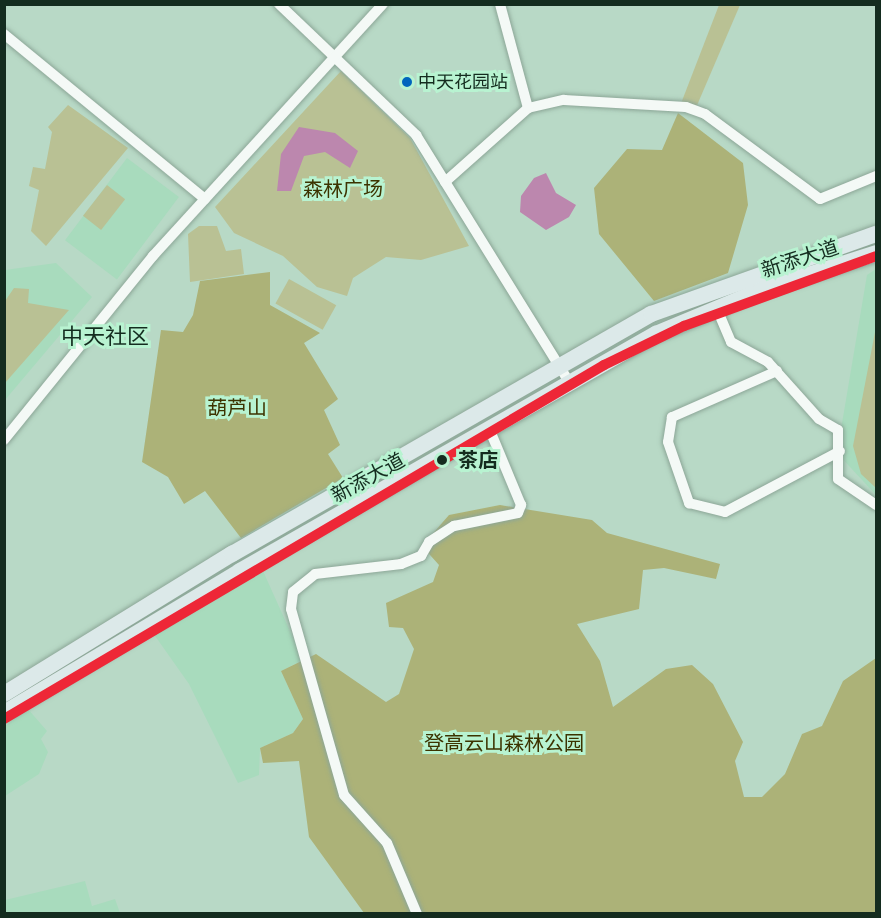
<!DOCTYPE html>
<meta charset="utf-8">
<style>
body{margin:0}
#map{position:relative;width:881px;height:918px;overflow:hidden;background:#b8d9c6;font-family:"DM Sans","Noto Sans SC",sans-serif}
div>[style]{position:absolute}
.built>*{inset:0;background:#a8dbbd;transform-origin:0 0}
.green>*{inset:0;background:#b9c194;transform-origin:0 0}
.forest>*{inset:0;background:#acb278}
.water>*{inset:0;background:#bc87ae}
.roads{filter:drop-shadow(0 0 2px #8ca697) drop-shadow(0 0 2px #8ca697)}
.minor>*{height:10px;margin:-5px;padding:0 5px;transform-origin:5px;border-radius:5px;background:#f4f9f6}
.primary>*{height:16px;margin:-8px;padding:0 8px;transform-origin:8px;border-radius:8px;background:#dce9e9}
.metro-1>*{height:10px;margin:-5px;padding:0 5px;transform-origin:5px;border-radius:5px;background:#ee2737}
.dots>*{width:16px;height:16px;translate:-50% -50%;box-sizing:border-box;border:3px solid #b8f3d1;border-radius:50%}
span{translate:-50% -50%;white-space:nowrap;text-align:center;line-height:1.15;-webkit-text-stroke:6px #b8f3d1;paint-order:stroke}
.bus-label{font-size:18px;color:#142c1f}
.left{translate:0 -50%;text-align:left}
.park-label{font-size:20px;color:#3c3300}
.street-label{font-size:20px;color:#142c1f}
.stop-label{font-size:20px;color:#142c1f;font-weight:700}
.quarter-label{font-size:22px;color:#142c1f}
.frame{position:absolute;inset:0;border:6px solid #142c1f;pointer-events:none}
</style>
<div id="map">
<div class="built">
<i style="left:127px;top:158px;width:65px;height:103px;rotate:37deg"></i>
<i style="clip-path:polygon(56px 263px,92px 297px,5px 400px,5px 270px)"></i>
<i style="clip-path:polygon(876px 269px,876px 495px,837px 453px,867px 275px)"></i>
<i style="clip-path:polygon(263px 571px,303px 660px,281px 671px,303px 719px,293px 733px,260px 748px,259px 775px,238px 783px,189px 684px,153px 633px)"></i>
<i style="clip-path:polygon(28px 709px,47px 731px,41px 739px,48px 752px,39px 774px,5px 796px,5px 726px)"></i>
<i style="clip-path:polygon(85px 881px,92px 906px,115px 899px,120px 913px,5px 913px,5px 900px)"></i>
</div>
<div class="green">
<i style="clip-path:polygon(719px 5px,740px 5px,695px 110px,680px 106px)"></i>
<i style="clip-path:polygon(341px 71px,410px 138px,469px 246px,421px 260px,386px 257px,353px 278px,347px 296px,317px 287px,283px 256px,234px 233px,215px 207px)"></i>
<i style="clip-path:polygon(68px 105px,128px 148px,46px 246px,31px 231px,39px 190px,29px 186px,33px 167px,45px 169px,52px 132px,48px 127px)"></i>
<i style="left:107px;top:185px;width:23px;height:39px;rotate:38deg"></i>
<i style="clip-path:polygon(199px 226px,217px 226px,226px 251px,241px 249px,244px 274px,190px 282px,188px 234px)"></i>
<i style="left:289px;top:279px;width:54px;height:28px;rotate:29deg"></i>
<i style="clip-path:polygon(14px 288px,29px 289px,28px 303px,69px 310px,5px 383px,5px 301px)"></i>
<i style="clip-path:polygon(876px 327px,876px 488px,861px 474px,853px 446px)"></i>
</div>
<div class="forest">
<i style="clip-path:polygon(678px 113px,743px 163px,748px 205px,728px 273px,654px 301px,599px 234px,594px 188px,627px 149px,662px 150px)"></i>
<i style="clip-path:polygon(270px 272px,270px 305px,320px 333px,304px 343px,338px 399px,324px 410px,340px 445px,328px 454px,343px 478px,241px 538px,205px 491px,184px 504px,168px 477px,142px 462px,161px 330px,183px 332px,193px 315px,200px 281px)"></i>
<i style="clip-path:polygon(500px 505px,592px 520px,607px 533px,720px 564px,716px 579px,664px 568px,643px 570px,639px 609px,577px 624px,600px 661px,613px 707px,666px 669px,692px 665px,713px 684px,743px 742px,735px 761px,744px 797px,762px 797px,785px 774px,802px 734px,822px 726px,843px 681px,876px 658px,876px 913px,364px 913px,309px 837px,299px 761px,263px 763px,260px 748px,293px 733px,303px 719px,281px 671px,316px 654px,386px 702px,399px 694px,414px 649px,403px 628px,389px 627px,386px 603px,433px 582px,439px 565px,422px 546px,449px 515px)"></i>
</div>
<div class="water">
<i style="clip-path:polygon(299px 127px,335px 133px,358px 151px,350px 168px,325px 152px,304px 156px,291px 191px,277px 191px,281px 154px)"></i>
<i style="clip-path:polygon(546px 173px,556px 193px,576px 205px,569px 217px,546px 230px,520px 212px,521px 196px,534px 178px)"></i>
</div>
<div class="roads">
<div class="minor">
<i style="left:279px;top:4px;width:190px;rotate:43.7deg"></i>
<i style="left:416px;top:135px;width:291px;rotate:58.2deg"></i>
<i style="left:4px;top:34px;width:260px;rotate:39.4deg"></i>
<i style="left:528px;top:108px;width:37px;rotate:-13deg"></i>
<i style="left:564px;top:100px;width:122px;rotate:3.3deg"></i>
<i style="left:686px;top:107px;width:20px;rotate:20deg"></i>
<i style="left:705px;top:114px;width:143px;rotate:36.5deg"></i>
<i style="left:820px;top:199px;width:61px;rotate:-22.3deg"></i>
<i style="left:445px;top:182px;width:111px;rotate:-41.7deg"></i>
<i style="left:528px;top:108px;width:108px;rotate:-105.1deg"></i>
<i style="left:717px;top:309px;width:36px;rotate:67deg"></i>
<i style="left:731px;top:342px;width:42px;rotate:28.4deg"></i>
<i style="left:768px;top:362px;width:76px;rotate:48.2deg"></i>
<i style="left:819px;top:419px;width:22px;rotate:30deg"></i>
<i style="left:838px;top:430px;width:49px;rotate:90deg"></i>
<i style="left:838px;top:479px;width:46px;rotate:34.4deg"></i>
<i style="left:777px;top:371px;width:115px;rotate:156.3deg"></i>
<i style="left:672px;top:417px;width:25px;rotate:99deg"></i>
<i style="left:668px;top:442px;width:65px;rotate:71deg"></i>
<i style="left:689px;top:503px;width:37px;rotate:14deg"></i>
<i style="left:725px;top:512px;width:130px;rotate:-27.9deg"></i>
<i style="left:4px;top:440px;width:237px;rotate:-51deg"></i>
<i style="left:153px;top:256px;width:341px;rotate:-47.6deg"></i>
<i style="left:417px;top:914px;width:77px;rotate:-112.9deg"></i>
<i style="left:387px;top:843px;width:64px;rotate:-131.9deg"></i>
<i style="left:344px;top:795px;width:193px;rotate:-105.9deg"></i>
<i style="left:291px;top:609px;width:17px;rotate:-83deg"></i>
<i style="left:293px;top:592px;width:28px;rotate:-39deg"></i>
<i style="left:315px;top:574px;width:87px;rotate:-6.6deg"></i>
<i style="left:401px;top:564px;width:22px;rotate:-22deg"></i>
<i style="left:421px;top:556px;width:16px;rotate:-60deg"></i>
<i style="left:429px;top:542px;width:30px;rotate:-33deg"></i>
<i style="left:454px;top:526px;width:65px;rotate:-11.5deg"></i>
<i style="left:518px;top:513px;width:9px;rotate:-69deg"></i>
<i style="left:521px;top:505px;width:83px;rotate:-112.6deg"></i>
</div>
<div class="primary">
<i style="left:4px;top:694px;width:268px;rotate:-31.6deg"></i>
<i style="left:232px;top:554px;width:483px;rotate:-29.8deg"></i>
<i style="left:651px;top:314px;width:239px;rotate:-19.6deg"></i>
<i style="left:4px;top:713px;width:275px;rotate:-31deg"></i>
<i style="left:240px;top:571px;width:479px;rotate:-29.7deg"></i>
<i style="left:656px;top:334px;width:114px;rotate:-22.7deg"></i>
<i style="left:761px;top:290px;width:121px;rotate:-17.8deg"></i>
</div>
</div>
<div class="metro-1">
<i style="left:4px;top:719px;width:697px;rotate:-30.54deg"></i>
<i style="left:604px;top:365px;width:89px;rotate:-26deg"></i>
<i style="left:684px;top:326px;width:204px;rotate:-20deg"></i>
</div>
<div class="dots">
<i style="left:407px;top:82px;background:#0065bd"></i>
<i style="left:442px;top:460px;background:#142c1f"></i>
</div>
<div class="bus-label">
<span class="left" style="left:418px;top:82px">中天花园站</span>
</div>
<div class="park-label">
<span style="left:343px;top:189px">森林广场</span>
<span style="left:237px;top:408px">葫芦山</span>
<span style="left:504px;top:743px">登高云山森林公园</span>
</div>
<div class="street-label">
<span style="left:800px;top:259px;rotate:-18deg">新添大道</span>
<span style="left:368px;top:478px;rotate:-29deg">新添大道</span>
</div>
<div class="stop-label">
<span class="left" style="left:458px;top:460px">茶店</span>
</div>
<div class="quarter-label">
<span style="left:105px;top:337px">中天社区</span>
</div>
<div class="frame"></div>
</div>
